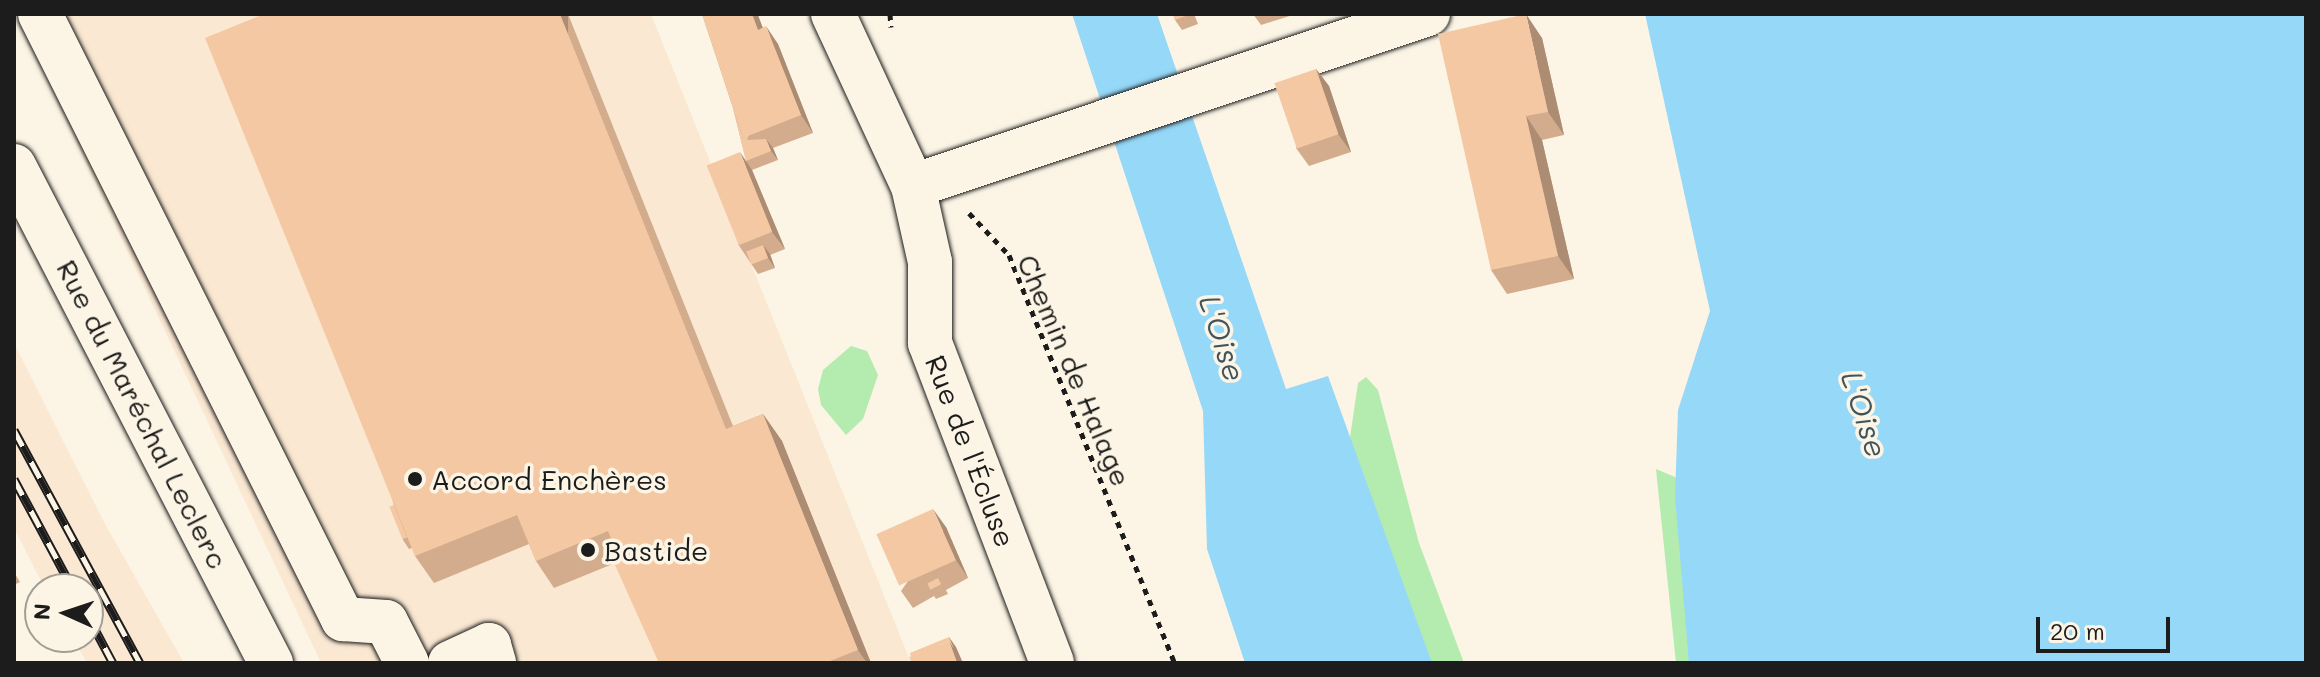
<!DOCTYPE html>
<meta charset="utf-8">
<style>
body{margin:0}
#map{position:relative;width:2320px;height:677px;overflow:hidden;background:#fcf5e5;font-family:Mali,sans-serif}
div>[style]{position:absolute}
.built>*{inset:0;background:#fae8d2}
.green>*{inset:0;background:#b4ebae}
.water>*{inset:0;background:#96d8f8}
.path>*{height:5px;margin-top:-2.5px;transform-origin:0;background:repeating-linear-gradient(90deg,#1c1c1c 0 6px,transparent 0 12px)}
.roads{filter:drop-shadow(0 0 2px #1c1c1c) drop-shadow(0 0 2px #1c1c1c)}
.minor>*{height:44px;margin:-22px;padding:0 22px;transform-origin:22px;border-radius:22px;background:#fcf5e5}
.major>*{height:44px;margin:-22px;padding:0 22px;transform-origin:22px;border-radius:22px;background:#fcf5e5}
.rail>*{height:9px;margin-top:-4.5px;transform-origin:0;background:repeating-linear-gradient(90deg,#fcf5e5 0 18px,#1c1c1c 0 36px);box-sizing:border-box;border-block:2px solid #1c1c1c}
.wall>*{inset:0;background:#d3ac8d}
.shaded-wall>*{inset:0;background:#ac8c73;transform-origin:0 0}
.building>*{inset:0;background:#f5c8a4;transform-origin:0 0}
.dots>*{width:22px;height:22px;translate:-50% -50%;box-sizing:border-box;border:4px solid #fcf5e5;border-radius:50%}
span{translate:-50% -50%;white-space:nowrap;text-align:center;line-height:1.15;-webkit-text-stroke:7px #fcf5e5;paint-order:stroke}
.street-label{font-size:28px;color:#1c1c1c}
.poi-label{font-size:28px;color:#1c1c1c}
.left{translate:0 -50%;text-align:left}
.water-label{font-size:30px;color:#41545e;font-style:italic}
.frame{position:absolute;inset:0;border:16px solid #1c1c1c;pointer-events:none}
.north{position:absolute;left:24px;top:573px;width:80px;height:80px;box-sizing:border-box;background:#fcf5e5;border:2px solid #a29e95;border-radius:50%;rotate:273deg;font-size:22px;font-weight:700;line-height:32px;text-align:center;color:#1c1c1c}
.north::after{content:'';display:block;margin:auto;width:28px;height:36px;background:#1c1c1c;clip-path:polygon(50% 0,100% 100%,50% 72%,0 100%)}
.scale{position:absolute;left:2036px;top:617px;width:134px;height:36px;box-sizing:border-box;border:4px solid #1c1c1c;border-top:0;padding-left:10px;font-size:24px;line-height:28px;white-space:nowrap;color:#1c1c1c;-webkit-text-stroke:6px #fcf5e5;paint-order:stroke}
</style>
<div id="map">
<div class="built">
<i style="clip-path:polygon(16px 14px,651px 14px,911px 663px,321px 663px)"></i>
<i style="clip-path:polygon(14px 343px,104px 522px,184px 663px,87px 663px,72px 637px,88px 637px,88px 589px,46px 589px,41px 581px,14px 528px)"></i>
</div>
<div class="green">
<i style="clip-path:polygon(851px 346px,867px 351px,878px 375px,863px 419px,846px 435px,821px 405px,818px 389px,823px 370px)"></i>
<i style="clip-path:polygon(1366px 377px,1378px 390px,1419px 543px,1464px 663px,1431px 663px,1349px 444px,1358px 383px)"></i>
<i style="clip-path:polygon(1656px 469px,1687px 482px,1704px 663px,1676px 663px)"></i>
</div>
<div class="water">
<i style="clip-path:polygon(1072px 14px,1157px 14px,1286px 389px,1328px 376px,1432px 663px,1245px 663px,1207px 549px,1203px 411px)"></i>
<i style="clip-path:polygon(1645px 14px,2306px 14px,2306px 663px,1689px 663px,1675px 497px,1678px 410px,1710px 311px)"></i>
</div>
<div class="path">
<i style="left:890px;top:14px;width:13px;rotate:86deg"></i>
<i style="left:969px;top:213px;width:58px;rotate:46.4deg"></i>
<i style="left:1009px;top:255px;width:440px;rotate:67.9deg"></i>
</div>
<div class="roads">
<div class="minor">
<i style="left:40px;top:14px;width:677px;rotate:63.4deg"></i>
<i style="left:343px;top:619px;width:43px;rotate:4deg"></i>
<i style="left:386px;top:622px;width:46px;rotate:62.9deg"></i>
<i style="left:833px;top:14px;width:190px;rotate:65.1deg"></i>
<i style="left:913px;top:186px;width:78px;rotate:77.4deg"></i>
<i style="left:930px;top:262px;width:81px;rotate:90deg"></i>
<i style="left:930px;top:343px;width:342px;rotate:69.1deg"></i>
<i style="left:913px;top:186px;width:543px;rotate:-18.47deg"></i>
<i style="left:450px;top:663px;width:43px;rotate:-24.8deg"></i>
<i style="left:489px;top:645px;width:19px;rotate:74deg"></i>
</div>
<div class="major">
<i style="left:14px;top:166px;width:560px;rotate:62.66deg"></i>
</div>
</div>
<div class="rail">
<i style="left:14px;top:430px;width:265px;rotate:61.6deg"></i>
<i style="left:14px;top:479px;width:125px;rotate:61.8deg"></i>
<i style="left:88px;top:616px;width:53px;rotate:62deg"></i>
</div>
<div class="wall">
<i style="clip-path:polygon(264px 14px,568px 14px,733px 426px,763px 414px,782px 441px,871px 663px,659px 663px,620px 561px,554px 588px,536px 561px,529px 544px,434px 583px,415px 556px,412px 548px,409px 549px,403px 540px)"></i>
<i style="clip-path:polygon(702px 14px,757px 14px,763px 28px,778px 44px,813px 133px,773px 148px,778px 160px,752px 170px,785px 249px,770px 255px,775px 268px,758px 274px,738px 244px,746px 160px,733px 108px)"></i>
<i style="clip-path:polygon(1173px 14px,1194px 14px,1198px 24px,1182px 30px,1175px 20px)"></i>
<i style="clip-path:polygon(1253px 14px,1296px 14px,1261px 25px)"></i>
<i style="clip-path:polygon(1542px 38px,1564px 135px,1542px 140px,1574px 279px,1507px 294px,1491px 270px)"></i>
<i style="clip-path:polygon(1316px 69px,1329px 86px,1351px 152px,1309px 166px,1296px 148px)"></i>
<i style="clip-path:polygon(946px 527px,968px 578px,946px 590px,948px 594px,936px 599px,934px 596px,913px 608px,901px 591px)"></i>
<i style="clip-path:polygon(14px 572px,20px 582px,14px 585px)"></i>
</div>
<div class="shaded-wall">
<i style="left:560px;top:14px;width:8px;height:447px"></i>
<i style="clip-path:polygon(752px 14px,758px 15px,770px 48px,758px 30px)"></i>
<i style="clip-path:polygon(1526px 14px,1542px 38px,1564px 135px,1548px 112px)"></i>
<i style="clip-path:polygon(766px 26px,778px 44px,813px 133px,801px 115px)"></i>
<i style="clip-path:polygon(1316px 69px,1329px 86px,1351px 152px,1338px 134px)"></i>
<i style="clip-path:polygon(1526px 116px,1542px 140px,1574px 279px,1558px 256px)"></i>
<i style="clip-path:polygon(766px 139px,773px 148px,778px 160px,771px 151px)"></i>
<i style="clip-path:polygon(740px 152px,752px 170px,785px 249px,772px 232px)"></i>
<i style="clip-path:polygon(763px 245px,770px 254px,775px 268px,768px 258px)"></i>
<i style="clip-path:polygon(763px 414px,782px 441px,871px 663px,867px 663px,858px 650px)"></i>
<i style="clip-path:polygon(933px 509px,946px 527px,968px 578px,956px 560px)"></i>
<i style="clip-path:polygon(949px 637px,956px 647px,963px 663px,957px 663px,949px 641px)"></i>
</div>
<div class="building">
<i style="clip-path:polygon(264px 14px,560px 14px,726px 429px,763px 414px,858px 650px,825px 663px,659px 663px,615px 565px,621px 563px,608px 531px,536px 561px,517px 515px,415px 556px,205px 38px)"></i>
<i style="clip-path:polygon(702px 14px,752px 14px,758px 30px,766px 26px,801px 115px,743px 138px)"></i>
<i style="clip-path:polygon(1173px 14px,1191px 14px,1175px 20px)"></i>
<i style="clip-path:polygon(1526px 14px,1548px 112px,1526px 116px,1558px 256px,1491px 270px,1438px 34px)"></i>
<i style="left:1316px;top:69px;width:69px;height:44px;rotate:71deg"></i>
<i style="clip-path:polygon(733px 108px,743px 138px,749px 135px,747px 140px,766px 139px,771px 151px,746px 161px)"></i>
<i style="left:740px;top:152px;width:86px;height:36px;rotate:68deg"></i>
<i style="left:763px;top:245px;width:14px;height:18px;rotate:69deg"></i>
<i style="left:394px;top:505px;width:35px;height:5px;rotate:68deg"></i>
<i style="left:933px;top:509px;width:56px;height:62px;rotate:66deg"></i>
<i style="left:938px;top:578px;width:7px;height:12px;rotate:63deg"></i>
<i style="clip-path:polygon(949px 637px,954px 649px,949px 641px,911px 657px,910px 653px)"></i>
<i style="clip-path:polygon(949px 641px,957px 663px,912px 663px,909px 657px)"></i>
</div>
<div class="dots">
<i style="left:415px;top:479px;background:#1c1c1c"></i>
<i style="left:588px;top:550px;background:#1c1c1c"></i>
</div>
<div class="street-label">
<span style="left:1075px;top:370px;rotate:67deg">Chemin de Halage</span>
<span style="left:143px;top:414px;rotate:63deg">Rue du Maréchal Leclerc</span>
<span style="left:971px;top:451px;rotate:69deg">Rue de l'Écluse</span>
</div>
<div class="poi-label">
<span class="left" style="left:431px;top:479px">Accord Enchères</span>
<span class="left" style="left:604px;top:550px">Bastide</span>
</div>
<div class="water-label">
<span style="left:1223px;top:338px;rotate:72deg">L'Oise</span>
<span style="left:1865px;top:414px;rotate:72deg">L'Oise</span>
</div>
<div class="frame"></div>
<div class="north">N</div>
<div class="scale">20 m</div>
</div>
